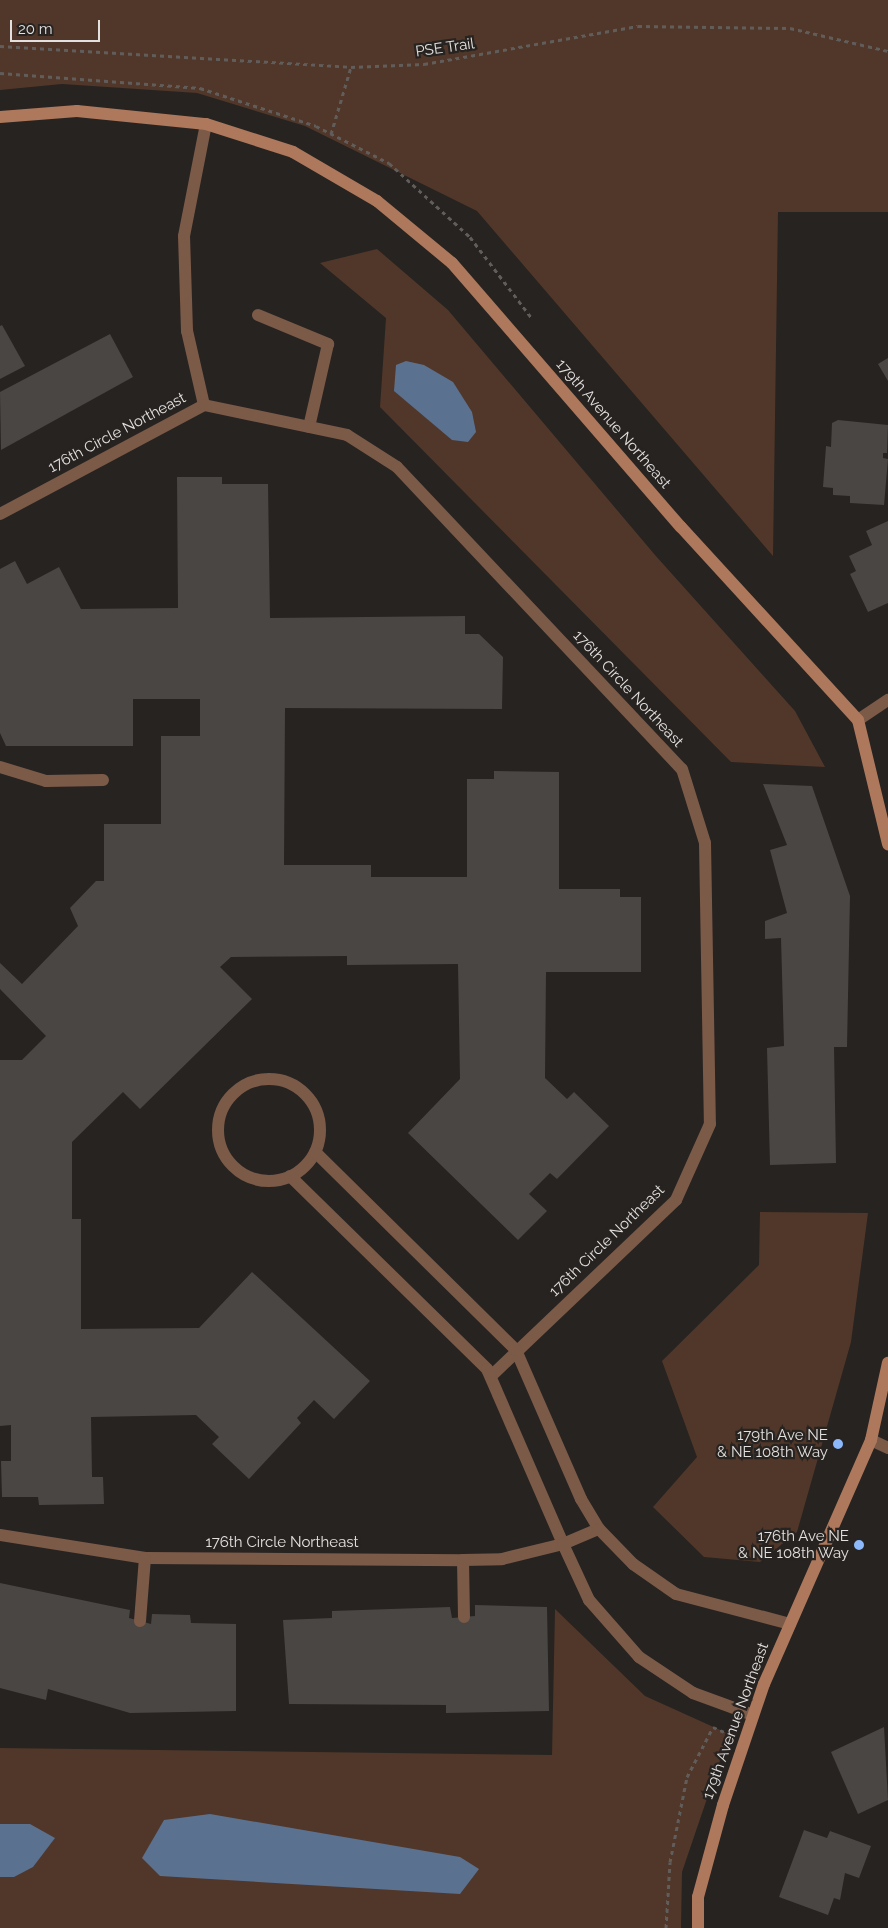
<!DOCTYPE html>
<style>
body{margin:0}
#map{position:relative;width:888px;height:1928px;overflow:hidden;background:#272321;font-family:Raleway,sans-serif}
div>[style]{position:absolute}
.green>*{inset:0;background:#503729}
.water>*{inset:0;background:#5b7190}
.building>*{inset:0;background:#4a4644}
.path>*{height:3px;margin-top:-1.5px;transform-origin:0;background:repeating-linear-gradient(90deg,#615d5b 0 4px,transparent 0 8px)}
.lane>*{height:12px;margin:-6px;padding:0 6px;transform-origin:6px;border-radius:6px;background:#7b5a48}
.lane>.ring{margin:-6px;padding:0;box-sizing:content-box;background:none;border:12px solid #7b5a48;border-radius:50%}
.street>*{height:12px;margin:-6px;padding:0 6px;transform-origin:6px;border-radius:6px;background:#7b5a48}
.secondary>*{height:12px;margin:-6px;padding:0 6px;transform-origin:6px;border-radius:6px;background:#ad785b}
.dots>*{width:14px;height:14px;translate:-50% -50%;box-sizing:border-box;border:2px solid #272321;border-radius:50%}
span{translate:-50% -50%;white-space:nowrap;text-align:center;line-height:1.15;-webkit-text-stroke:4.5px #272321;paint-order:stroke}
.street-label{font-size:15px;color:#e3e1df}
.poi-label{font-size:15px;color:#e3e1df}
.right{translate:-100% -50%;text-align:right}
.scale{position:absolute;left:10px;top:20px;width:90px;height:22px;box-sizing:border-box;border:2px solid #e3e1df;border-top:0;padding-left:6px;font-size:15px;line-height:18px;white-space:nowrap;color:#e3e1df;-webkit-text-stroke:4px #272321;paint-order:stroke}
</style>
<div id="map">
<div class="green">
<i style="clip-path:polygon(0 0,888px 0,888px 212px,778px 212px,773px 556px,477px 211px,305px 126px,197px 93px,62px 84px,0 90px)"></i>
<i style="clip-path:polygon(377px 249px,448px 310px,655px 555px,795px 711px,825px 767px,731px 762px,380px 407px,386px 318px,320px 263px)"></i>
<i style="clip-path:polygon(760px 1212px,868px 1213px,851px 1342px,797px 1532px,760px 1562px,704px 1557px,653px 1507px,697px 1457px,662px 1361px,759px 1265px)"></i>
<i style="clip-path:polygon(555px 1609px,645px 1696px,729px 1734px,682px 1872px,681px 1928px,0 1928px,0 1748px,552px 1755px)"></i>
</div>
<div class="water">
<i style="clip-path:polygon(406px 361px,424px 365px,453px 382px,472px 412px,476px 432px,468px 442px,452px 440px,394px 391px,396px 365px)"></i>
<i style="clip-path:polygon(210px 1814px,460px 1857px,479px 1869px,460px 1894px,160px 1876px,142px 1858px,164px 1820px)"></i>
<i style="clip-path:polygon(0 1824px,30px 1824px,55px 1838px,33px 1867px,14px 1877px,0 1877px)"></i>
</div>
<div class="building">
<i style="clip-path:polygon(2px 325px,25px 366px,0 379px,0 326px)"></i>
<i style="clip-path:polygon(110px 334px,133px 377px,1px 450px,0 392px)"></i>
<i style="clip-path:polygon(888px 358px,888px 381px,878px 364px)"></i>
<i style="clip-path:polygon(838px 420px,888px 425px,887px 453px,883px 453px,883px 458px,888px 459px,884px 505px,850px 503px,850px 496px,833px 495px,833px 488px,823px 487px,826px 446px,831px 447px,832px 423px)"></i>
<i style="clip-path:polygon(177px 477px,222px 477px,222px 484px,268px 484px,270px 618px,465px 616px,465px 634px,479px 634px,503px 657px,502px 709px,285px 708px,284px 865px,371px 865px,371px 877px,467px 877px,467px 779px,494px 779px,494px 771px,559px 772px,559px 889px,620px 889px,620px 897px,641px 897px,641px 972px,546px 972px,545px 1078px,567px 1099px,574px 1092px,609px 1126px,557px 1179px,550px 1173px,529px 1194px,547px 1211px,518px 1240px,408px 1133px,460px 1079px,458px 964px,347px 965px,347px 956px,231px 957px,220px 967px,252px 999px,140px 1109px,123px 1092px,72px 1142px,72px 1219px,81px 1219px,81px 1329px,199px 1328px,252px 1272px,370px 1381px,334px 1419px,314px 1400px,297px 1418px,301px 1423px,249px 1479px,212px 1444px,219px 1437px,196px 1415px,91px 1417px,92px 1477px,103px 1477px,104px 1504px,39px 1505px,38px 1497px,2px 1497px,1px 1461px,11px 1461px,11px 1425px,0 1426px,0 1060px,22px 1060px,46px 1036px,0 989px,0 963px,22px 984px,78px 926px,70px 908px,96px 881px,104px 881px,104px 824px,161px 824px,161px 736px,200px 736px,200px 699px,133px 699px,133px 746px,6px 746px,0 733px,0 569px,15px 561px,27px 584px,59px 567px,81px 609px,178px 608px)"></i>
<i style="clip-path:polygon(888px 521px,888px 603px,868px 612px,850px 574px,856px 571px,849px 556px,872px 545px,866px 531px)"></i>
<i style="clip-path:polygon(763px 784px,812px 786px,850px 896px,847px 1047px,834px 1047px,836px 1163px,770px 1165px,767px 1048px,784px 1046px,781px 938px,765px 939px,765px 921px,787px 913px,770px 850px,787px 845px)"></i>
<i style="clip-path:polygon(0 1583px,125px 1609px,130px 1610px,129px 1618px,151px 1624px,152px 1614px,190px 1615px,191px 1623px,236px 1624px,236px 1711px,130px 1713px,48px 1689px,46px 1700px,0 1688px)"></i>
<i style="clip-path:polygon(475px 1605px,547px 1607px,549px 1711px,446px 1713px,446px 1705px,289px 1704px,283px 1620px,332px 1618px,332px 1611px,450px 1607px,452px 1618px,464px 1617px,475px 1616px)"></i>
<i style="clip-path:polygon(884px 1727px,888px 1800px,858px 1814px,831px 1752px)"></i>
<i style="clip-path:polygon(804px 1830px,827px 1838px,830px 1831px,871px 1846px,859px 1878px,845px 1873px,840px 1900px,834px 1898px,828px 1915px,779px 1897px)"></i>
</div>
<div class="path">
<i style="left:0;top:46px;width:352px;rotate:3.4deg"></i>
<i style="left:351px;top:67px;width:73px;rotate:-2.4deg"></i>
<i style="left:424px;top:64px;width:217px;rotate:-10.1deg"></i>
<i style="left:638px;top:26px;width:152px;rotate:0.8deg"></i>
<i style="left:790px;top:28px;width:101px;rotate:13.2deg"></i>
<i style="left:0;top:73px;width:201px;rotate:4.3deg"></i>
<i style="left:200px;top:88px;width:122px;rotate:18.1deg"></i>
<i style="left:316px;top:126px;width:82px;rotate:26.9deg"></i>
<i style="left:389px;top:163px;width:110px;rotate:42.4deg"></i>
<i style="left:470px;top:237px;width:101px;rotate:52.7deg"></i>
<i style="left:331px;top:134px;width:70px;rotate:-73.4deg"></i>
<i style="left:666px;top:1928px;width:66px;rotate:-86.5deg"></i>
<i style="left:670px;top:1862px;width:87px;rotate:-78.7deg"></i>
<i style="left:687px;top:1777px;width:56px;rotate:-62.5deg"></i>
<i style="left:713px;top:1727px;width:12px;rotate:24deg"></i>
</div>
<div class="lane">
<i style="left:258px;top:315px;width:76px;rotate:22.5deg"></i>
<i style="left:328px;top:344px;width:85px;rotate:102.9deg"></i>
<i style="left:204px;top:405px;width:76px;rotate:-102.9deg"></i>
<i style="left:187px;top:331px;width:95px;rotate:-91.8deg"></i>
<i style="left:184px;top:236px;width:114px;rotate:-78.9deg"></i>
<i style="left:0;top:514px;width:231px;rotate:-28.1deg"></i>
<i style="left:204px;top:405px;width:146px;rotate:11.8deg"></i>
<i style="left:347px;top:435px;width:59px;rotate:32.6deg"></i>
<i style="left:397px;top:467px;width:415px;rotate:46.7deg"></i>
<i style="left:682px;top:769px;width:77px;rotate:72.7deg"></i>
<i style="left:705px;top:843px;width:281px;rotate:89deg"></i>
<i style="left:710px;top:1124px;width:83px;rotate:114.1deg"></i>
<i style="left:676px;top:1200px;width:255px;rotate:136.4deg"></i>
<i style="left:0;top:767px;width:48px;rotate:16.9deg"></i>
<i style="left:46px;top:781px;width:57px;rotate:-1deg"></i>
<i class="ring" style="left:218px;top:1079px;width:90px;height:90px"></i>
<i style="left:290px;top:1176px;width:276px;rotate:44.4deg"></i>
<i style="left:487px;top:1369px;width:191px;rotate:66.5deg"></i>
<i style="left:0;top:1535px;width:147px;rotate:9deg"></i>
<i style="left:145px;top:1558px;width:318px;rotate:0.4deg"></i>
<i style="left:463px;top:1560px;width:39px;rotate:-1deg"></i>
<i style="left:502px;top:1559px;width:63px;rotate:-13.8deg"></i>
<i style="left:563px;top:1544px;width:39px;rotate:-23deg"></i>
<i style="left:599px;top:1529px;width:35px;rotate:-121deg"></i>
<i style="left:581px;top:1499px;width:163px;rotate:-113.6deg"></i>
<i style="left:516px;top:1350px;width:282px;rotate:-135.4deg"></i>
<i style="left:463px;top:1560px;width:57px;rotate:89deg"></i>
<i style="left:140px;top:1621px;width:63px;rotate:-85.5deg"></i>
</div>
<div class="street">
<i style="left:858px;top:720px;width:36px;rotate:-34deg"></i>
<i style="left:871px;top:1440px;width:19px;rotate:25deg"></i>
<i style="left:599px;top:1529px;width:49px;rotate:45.8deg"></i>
<i style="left:633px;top:1564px;width:52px;rotate:34.9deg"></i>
<i style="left:676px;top:1594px;width:118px;rotate:14.7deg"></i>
<i style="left:563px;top:1544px;width:62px;rotate:65.1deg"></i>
<i style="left:589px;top:1600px;width:76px;rotate:48.7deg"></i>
<i style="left:639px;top:1657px;width:65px;rotate:33.7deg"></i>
<i style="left:693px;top:1693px;width:64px;rotate:20.1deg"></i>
</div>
<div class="secondary">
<i style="left:0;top:117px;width:77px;rotate:-4.5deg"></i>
<i style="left:77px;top:111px;width:130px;rotate:5.8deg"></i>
<i style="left:206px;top:124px;width:91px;rotate:17.8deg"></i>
<i style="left:293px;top:152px;width:97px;rotate:30.3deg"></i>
<i style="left:377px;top:201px;width:97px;rotate:39.6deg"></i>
<i style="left:452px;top:263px;width:349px;rotate:49.1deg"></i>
<i style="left:681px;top:527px;width:262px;rotate:47.5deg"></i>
<i style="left:858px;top:720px;width:128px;rotate:76.4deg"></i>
<i style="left:698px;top:1928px;width:31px;rotate:-90deg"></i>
<i style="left:698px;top:1897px;width:95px;rotate:-74.8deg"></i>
<i style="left:723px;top:1805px;width:128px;rotate:-71.3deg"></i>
<i style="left:764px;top:1684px;width:266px;rotate:-66.3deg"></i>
<i style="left:871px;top:1440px;width:79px;rotate:-77.6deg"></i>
</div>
<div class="dots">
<i style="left:838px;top:1444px;background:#8bb9fc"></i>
<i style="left:859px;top:1545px;background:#8bb9fc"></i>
</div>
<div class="street-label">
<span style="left:445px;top:48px;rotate:-8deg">PSE Trail</span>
<span style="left:613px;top:424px;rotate:49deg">179th Avenue Northeast</span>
<span style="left:117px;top:433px;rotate:-28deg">176th Circle Northeast</span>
<span style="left:628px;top:689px;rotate:47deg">176th Circle Northeast</span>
<span style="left:607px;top:1241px;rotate:-44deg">176th Circle Northeast</span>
<span style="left:282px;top:1543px">176th Circle Northeast</span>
<span style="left:736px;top:1721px;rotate:-70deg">179th Avenue Northeast</span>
</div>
<div class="poi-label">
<span class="right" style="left:828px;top:1444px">179th Ave NE<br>&amp; NE 108th Way</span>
<span class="right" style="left:849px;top:1545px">176th Ave NE<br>&amp; NE 108th Way</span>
</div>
<div class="scale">20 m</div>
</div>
